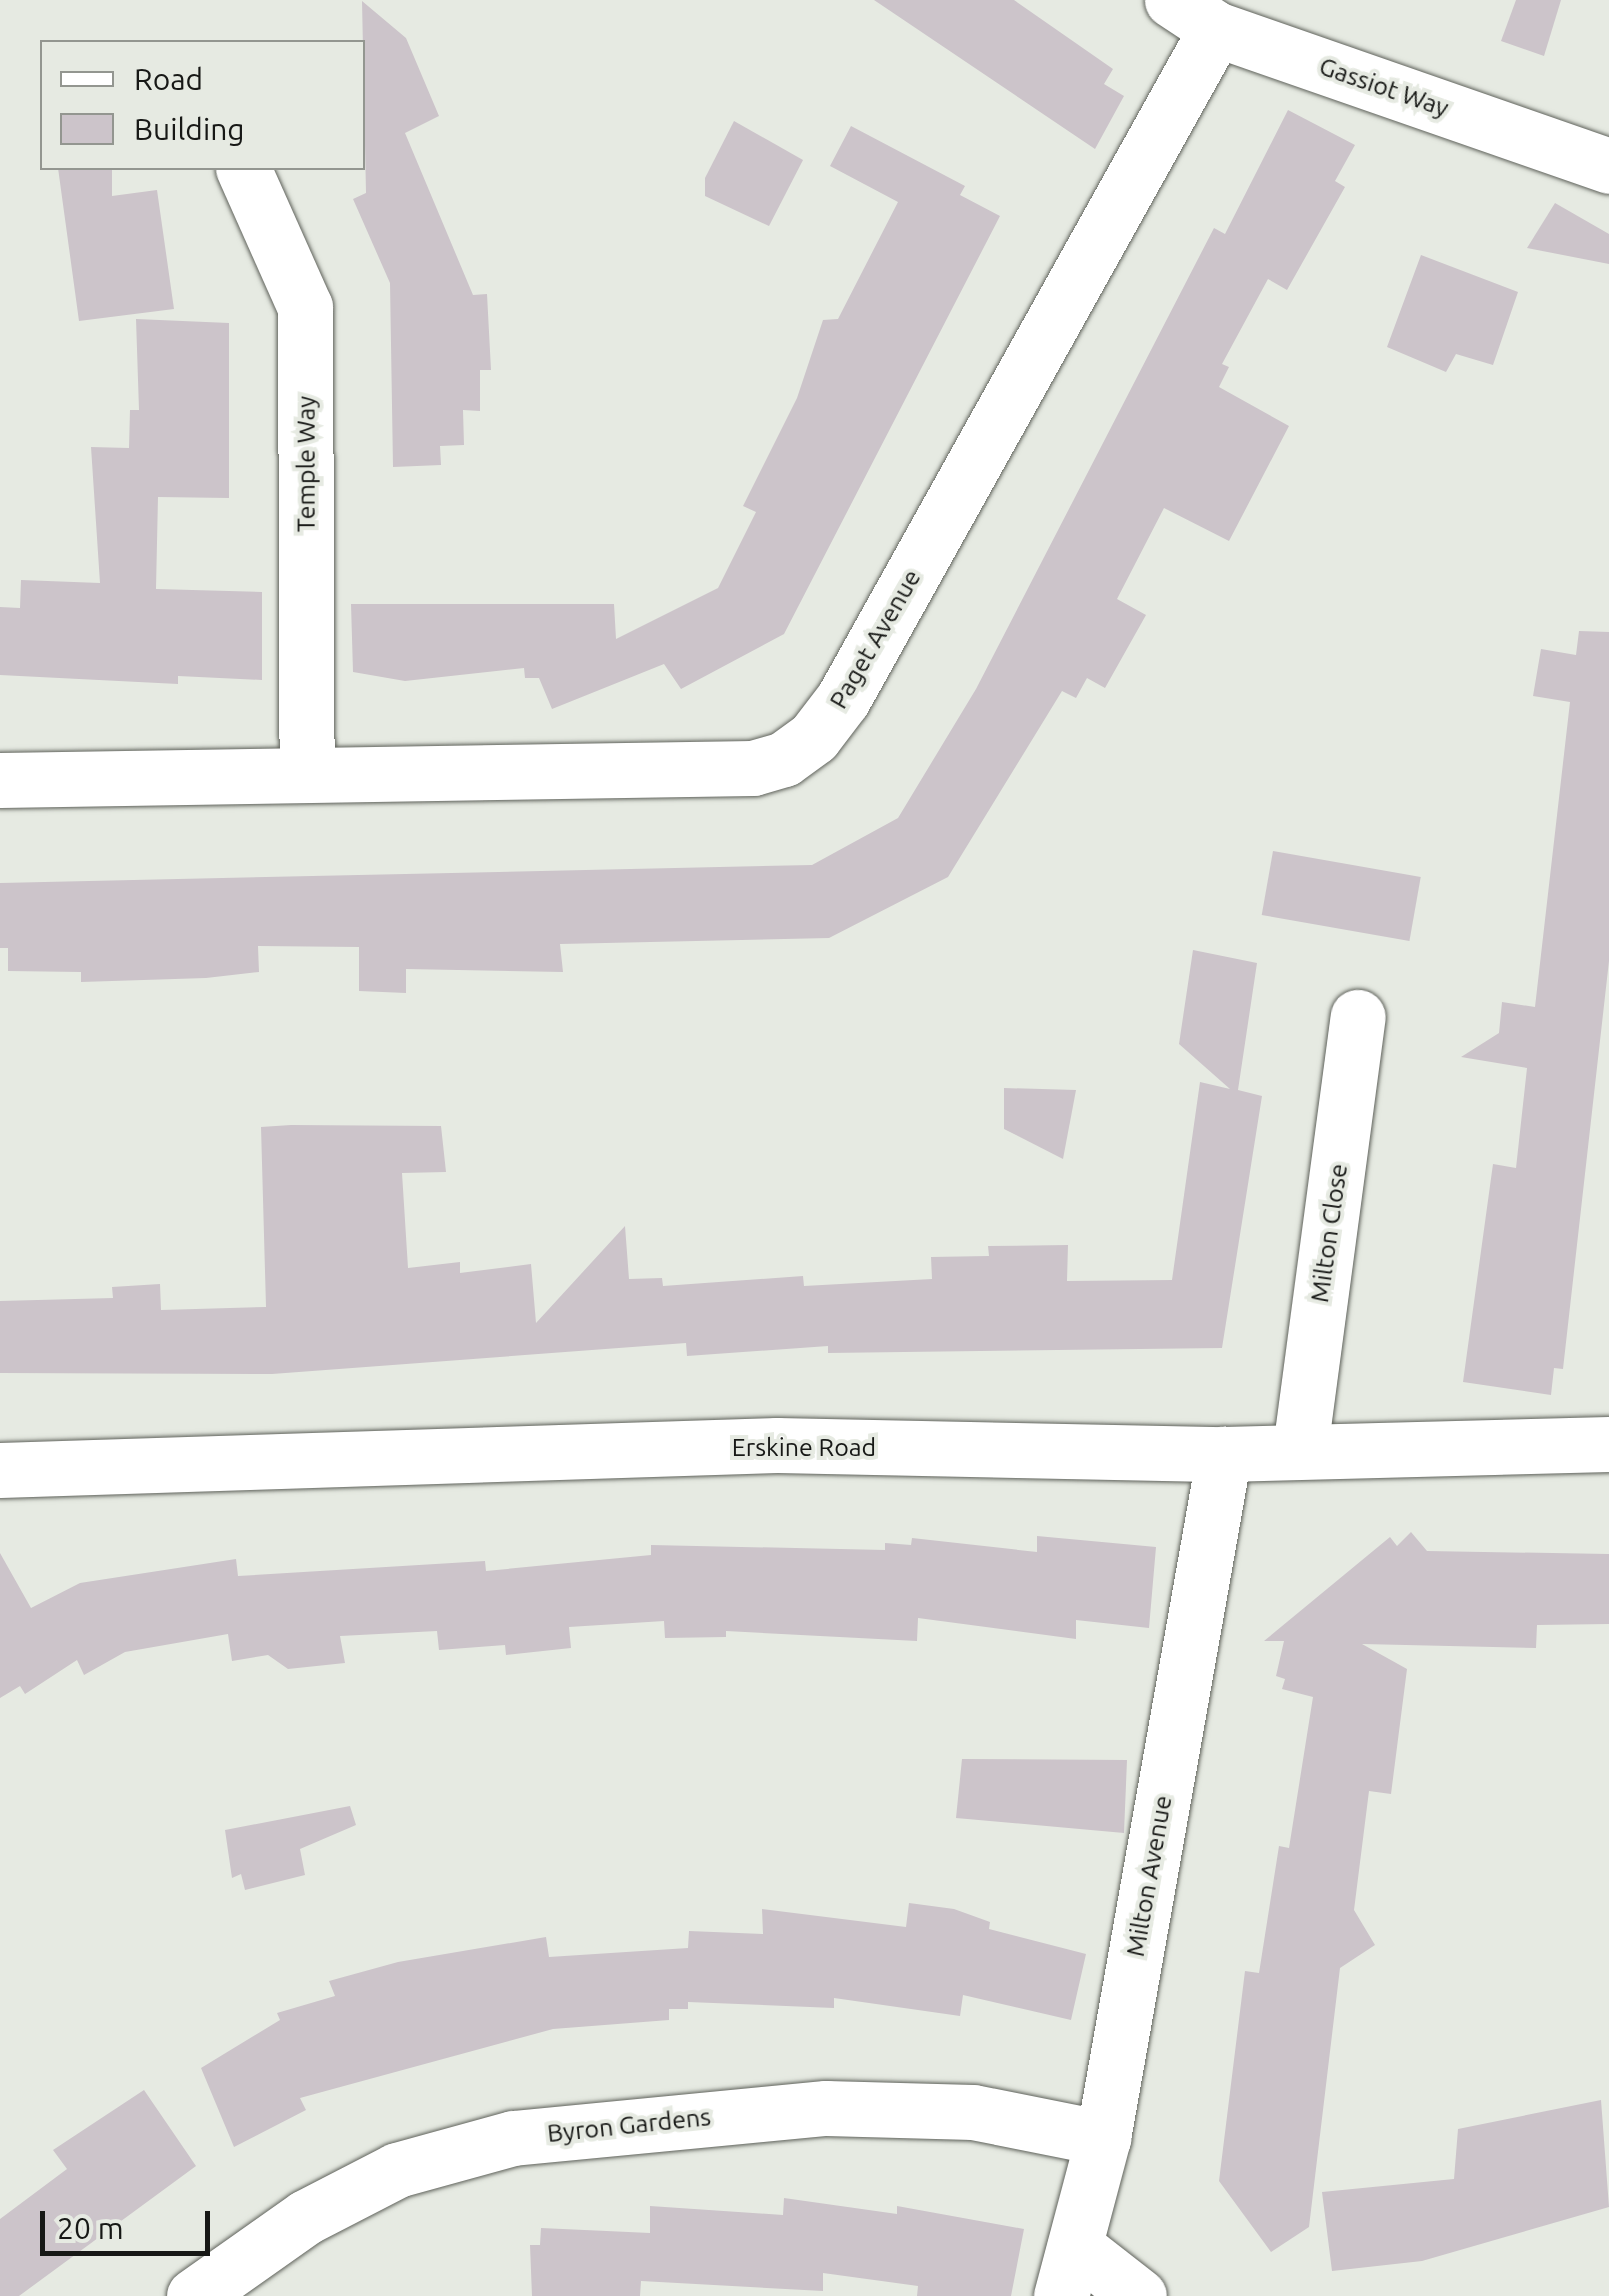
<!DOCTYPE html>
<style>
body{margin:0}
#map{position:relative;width:1609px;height:2296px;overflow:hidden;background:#e6eae2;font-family:Ubuntu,sans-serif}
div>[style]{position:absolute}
.building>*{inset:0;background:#ccc4ca;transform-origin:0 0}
.roads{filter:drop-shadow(0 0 2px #5f625b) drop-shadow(0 0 2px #5f625b)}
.minor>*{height:55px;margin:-27.5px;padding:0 27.5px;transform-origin:27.5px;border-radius:27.5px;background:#fff}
.tertiary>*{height:55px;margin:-27.5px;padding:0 27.5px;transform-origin:27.5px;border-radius:27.5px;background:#fff}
span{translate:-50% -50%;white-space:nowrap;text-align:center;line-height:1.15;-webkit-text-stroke:8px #e6eae2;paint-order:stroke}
.street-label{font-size:25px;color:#171816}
.legend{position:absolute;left:40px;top:40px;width:325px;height:130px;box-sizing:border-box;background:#e6eae2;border:2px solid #939690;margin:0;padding:12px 18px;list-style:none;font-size:30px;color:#171816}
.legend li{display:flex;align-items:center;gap:20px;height:50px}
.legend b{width:50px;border:2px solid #939690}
.scale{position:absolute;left:40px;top:2211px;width:170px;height:45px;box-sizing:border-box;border:5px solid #171816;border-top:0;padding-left:12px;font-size:30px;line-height:35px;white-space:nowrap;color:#171816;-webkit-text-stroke:8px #e6eae2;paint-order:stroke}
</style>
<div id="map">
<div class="building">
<i style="clip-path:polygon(874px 0,1014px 0,1113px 69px,1104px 84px,1124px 96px,1095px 149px)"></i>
<i style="clip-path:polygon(1516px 0,1561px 0,1544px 56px,1501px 41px)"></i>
<i style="clip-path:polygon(362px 1px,406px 38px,439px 116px,405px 133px,473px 295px,487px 294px,491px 370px,480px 370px,480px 411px,463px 410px,464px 445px,440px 446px,441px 465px,393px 467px,390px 283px,353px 199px,366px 193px)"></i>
<i style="clip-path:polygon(1288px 110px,1355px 145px,1335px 181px,1345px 187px,1287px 290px,1268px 279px,1222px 364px,1229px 367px,1219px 387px,1289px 426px,1229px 541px,1164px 508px,1117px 599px,1146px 615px,1105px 688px,1087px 678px,1076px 698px,1062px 691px,948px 877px,829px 938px,560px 944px,563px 972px,406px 969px,406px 993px,359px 991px,359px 947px,258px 946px,259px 972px,206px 978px,81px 982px,81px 972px,8px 971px,8px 948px,0 948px,0 883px,812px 865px,898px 818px,976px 689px,1214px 228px,1225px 234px)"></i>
<i style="clip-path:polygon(734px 121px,803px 160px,769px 226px,705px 196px,705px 178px)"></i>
<i style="clip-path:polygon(851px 126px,965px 186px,960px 195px,1000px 216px,784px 634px,681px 689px,664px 664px,552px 709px,539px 678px,525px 678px,524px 668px,405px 681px,353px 672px,351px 604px,614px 604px,616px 639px,718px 588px,756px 512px,743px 506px,797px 398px,823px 320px,838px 319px,898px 202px,830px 166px)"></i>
<i style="clip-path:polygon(58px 168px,112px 168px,112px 196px,157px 190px,174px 309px,79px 321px)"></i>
<i style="clip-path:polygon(1555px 203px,1609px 234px,1609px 264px,1527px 248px)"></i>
<i style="clip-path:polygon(1421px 255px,1518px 292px,1493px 365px,1456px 354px,1446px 372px,1387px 347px)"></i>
<i style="clip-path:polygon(136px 319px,229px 323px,229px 498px,158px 497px,156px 589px,262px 592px,262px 680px,178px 676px,178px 684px,0 675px,0 607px,20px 608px,21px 580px,100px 583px,91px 447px,129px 448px,130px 410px,139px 410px)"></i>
<i style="clip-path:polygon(1579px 631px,1609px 632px,1609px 961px,1563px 1369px,1554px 1368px,1551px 1395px,1463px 1382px,1493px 1164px,1516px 1168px,1527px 1068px,1461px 1057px,1499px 1033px,1502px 1002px,1535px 1007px,1570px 702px,1533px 696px,1541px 649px,1576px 655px)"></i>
<i style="left:1273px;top:851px;width:150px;height:65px;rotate:10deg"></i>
<i style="clip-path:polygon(1193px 950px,1257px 963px,1238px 1090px,1262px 1096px,1222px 1348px,828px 1353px,828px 1346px,687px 1356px,686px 1343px,272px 1374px,0 1373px,0 1301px,113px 1298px,112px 1287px,160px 1284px,161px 1310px,266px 1307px,261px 1127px,291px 1125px,441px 1126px,446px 1172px,402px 1173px,408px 1268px,460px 1262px,460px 1273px,531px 1264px,536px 1323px,625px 1226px,629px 1279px,662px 1278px,663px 1286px,803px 1276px,804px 1286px,932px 1279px,931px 1257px,989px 1256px,988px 1246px,1068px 1245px,1067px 1281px,1172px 1280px,1200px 1082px,1230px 1089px,1179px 1044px)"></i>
<i style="clip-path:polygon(1004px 1088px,1076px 1090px,1063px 1159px,1004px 1129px)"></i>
<i style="clip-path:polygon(1411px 1532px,1427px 1551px,1609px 1554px,1609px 1624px,1537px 1625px,1536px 1648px,1362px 1644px,1407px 1669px,1391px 1794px,1369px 1791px,1354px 1910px,1375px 1945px,1340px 1968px,1309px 2227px,1271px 2252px,1219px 2181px,1245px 1971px,1259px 1973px,1279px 1846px,1289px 1848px,1313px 1697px,1282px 1689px,1285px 1679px,1276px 1676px,1284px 1641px,1264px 1641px,1390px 1537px,1397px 1546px)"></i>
<i style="clip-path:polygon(1037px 1536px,1156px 1547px,1149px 1628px,1076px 1620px,1076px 1639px,918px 1618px,917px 1641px,726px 1631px,726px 1637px,665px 1638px,664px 1621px,569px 1627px,571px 1648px,506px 1655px,505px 1645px,439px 1650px,437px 1631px,340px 1636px,345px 1663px,288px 1669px,268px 1655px,232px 1661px,228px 1634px,125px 1652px,84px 1675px,77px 1660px,25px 1694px,20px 1686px,0 1698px,0 1553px,31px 1608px,80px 1583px,236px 1559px,238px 1576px,485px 1561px,486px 1571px,651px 1555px,651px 1545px,885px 1550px,885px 1543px,911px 1545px,912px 1538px,1037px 1552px)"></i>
<i style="clip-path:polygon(962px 1759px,1127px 1760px,1124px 1833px,956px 1818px)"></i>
<i style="clip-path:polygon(350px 1806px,356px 1825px,300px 1849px,305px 1875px,245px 1890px,241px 1874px,232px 1878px,225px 1830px)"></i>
<i style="clip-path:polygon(909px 1903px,954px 1909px,990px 1922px,989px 1929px,1086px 1954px,1071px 2020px,963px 1995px,960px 2016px,834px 1998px,834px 2008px,688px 2002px,688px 2009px,669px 2009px,669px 2020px,553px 2029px,300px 2098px,306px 2110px,234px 2147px,201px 2068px,280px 2020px,277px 2013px,335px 1996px,329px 1981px,398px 1962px,546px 1937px,549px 1957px,688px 1948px,689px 1931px,763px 1934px,762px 1909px,906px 1927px)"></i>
<i style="clip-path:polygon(144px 2090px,196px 2166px,19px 2296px,0 2296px,0 2219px,67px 2169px,53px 2150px)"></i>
<i style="clip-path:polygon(1601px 2100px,1609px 2207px,1422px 2261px,1332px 2271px,1322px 2192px,1454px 2179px,1458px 2129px)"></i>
<i style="clip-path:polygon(784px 2198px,897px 2214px,897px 2206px,1024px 2229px,1011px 2296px,917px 2296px,918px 2286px,823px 2273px,823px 2291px,641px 2281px,640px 2296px,532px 2296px,530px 2245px,540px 2245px,541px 2228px,650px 2233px,650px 2206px,783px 2215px)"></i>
</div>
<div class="roads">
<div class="minor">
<i style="left:1172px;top:0;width:53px;rotate:33.4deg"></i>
<i style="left:1216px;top:29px;width:416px;rotate:19.2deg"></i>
<i style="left:243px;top:168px;width:152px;rotate:66deg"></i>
<i style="left:305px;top:307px;width:467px;rotate:89.8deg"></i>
<i style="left:0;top:780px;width:753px;rotate:-0.91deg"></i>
<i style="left:753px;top:768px;width:32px;rotate:-16deg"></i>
<i style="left:784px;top:759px;width:37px;rotate:-36deg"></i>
<i style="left:814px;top:737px;width:48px;rotate:-52.7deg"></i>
<i style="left:843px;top:699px;width:767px;rotate:-60.89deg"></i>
<i style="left:1300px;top:1449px;width:436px;rotate:-82.4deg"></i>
<i style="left:1075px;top:2246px;width:81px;rotate:38deg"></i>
<i style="left:194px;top:2296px;width:137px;rotate:-35.2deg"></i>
<i style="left:306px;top:2217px;width:102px;rotate:-27.3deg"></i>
<i style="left:397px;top:2170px;width:120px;rotate:-15.4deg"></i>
<i style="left:513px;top:2138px;width:314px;rotate:-5.5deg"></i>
<i style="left:826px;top:2108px;width:147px;rotate:1.6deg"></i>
<i style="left:973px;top:2112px;width:133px;rotate:11.3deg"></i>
<i style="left:1061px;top:2296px;width:163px;rotate:-75.1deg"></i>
<i style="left:1103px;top:2138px;width:695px;rotate:-79.97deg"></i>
</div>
<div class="tertiary">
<i style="left:0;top:1470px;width:777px;rotate:-1.84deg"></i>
<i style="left:777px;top:1445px;width:447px;rotate:1.2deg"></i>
<i style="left:1224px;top:1454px;width:385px;rotate:-1.5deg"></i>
</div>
</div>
<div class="street-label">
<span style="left:1384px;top:87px;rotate:19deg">Gassiot Way</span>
<span style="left:306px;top:464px;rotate:-90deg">Temple Way</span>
<span style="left:875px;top:639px;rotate:-60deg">Paget Avenue</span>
<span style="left:1329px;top:1233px;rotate:-82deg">Milton Close</span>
<span style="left:804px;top:1447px">Erskine Road</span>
<span style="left:1149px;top:1876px;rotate:-80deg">Milton Avenue</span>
<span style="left:629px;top:2125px;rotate:-6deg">Byron Gardens</span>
</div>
<ul class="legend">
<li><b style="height:12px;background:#fff"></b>Road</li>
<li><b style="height:28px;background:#ccc4ca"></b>Building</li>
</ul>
<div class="scale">20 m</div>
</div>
